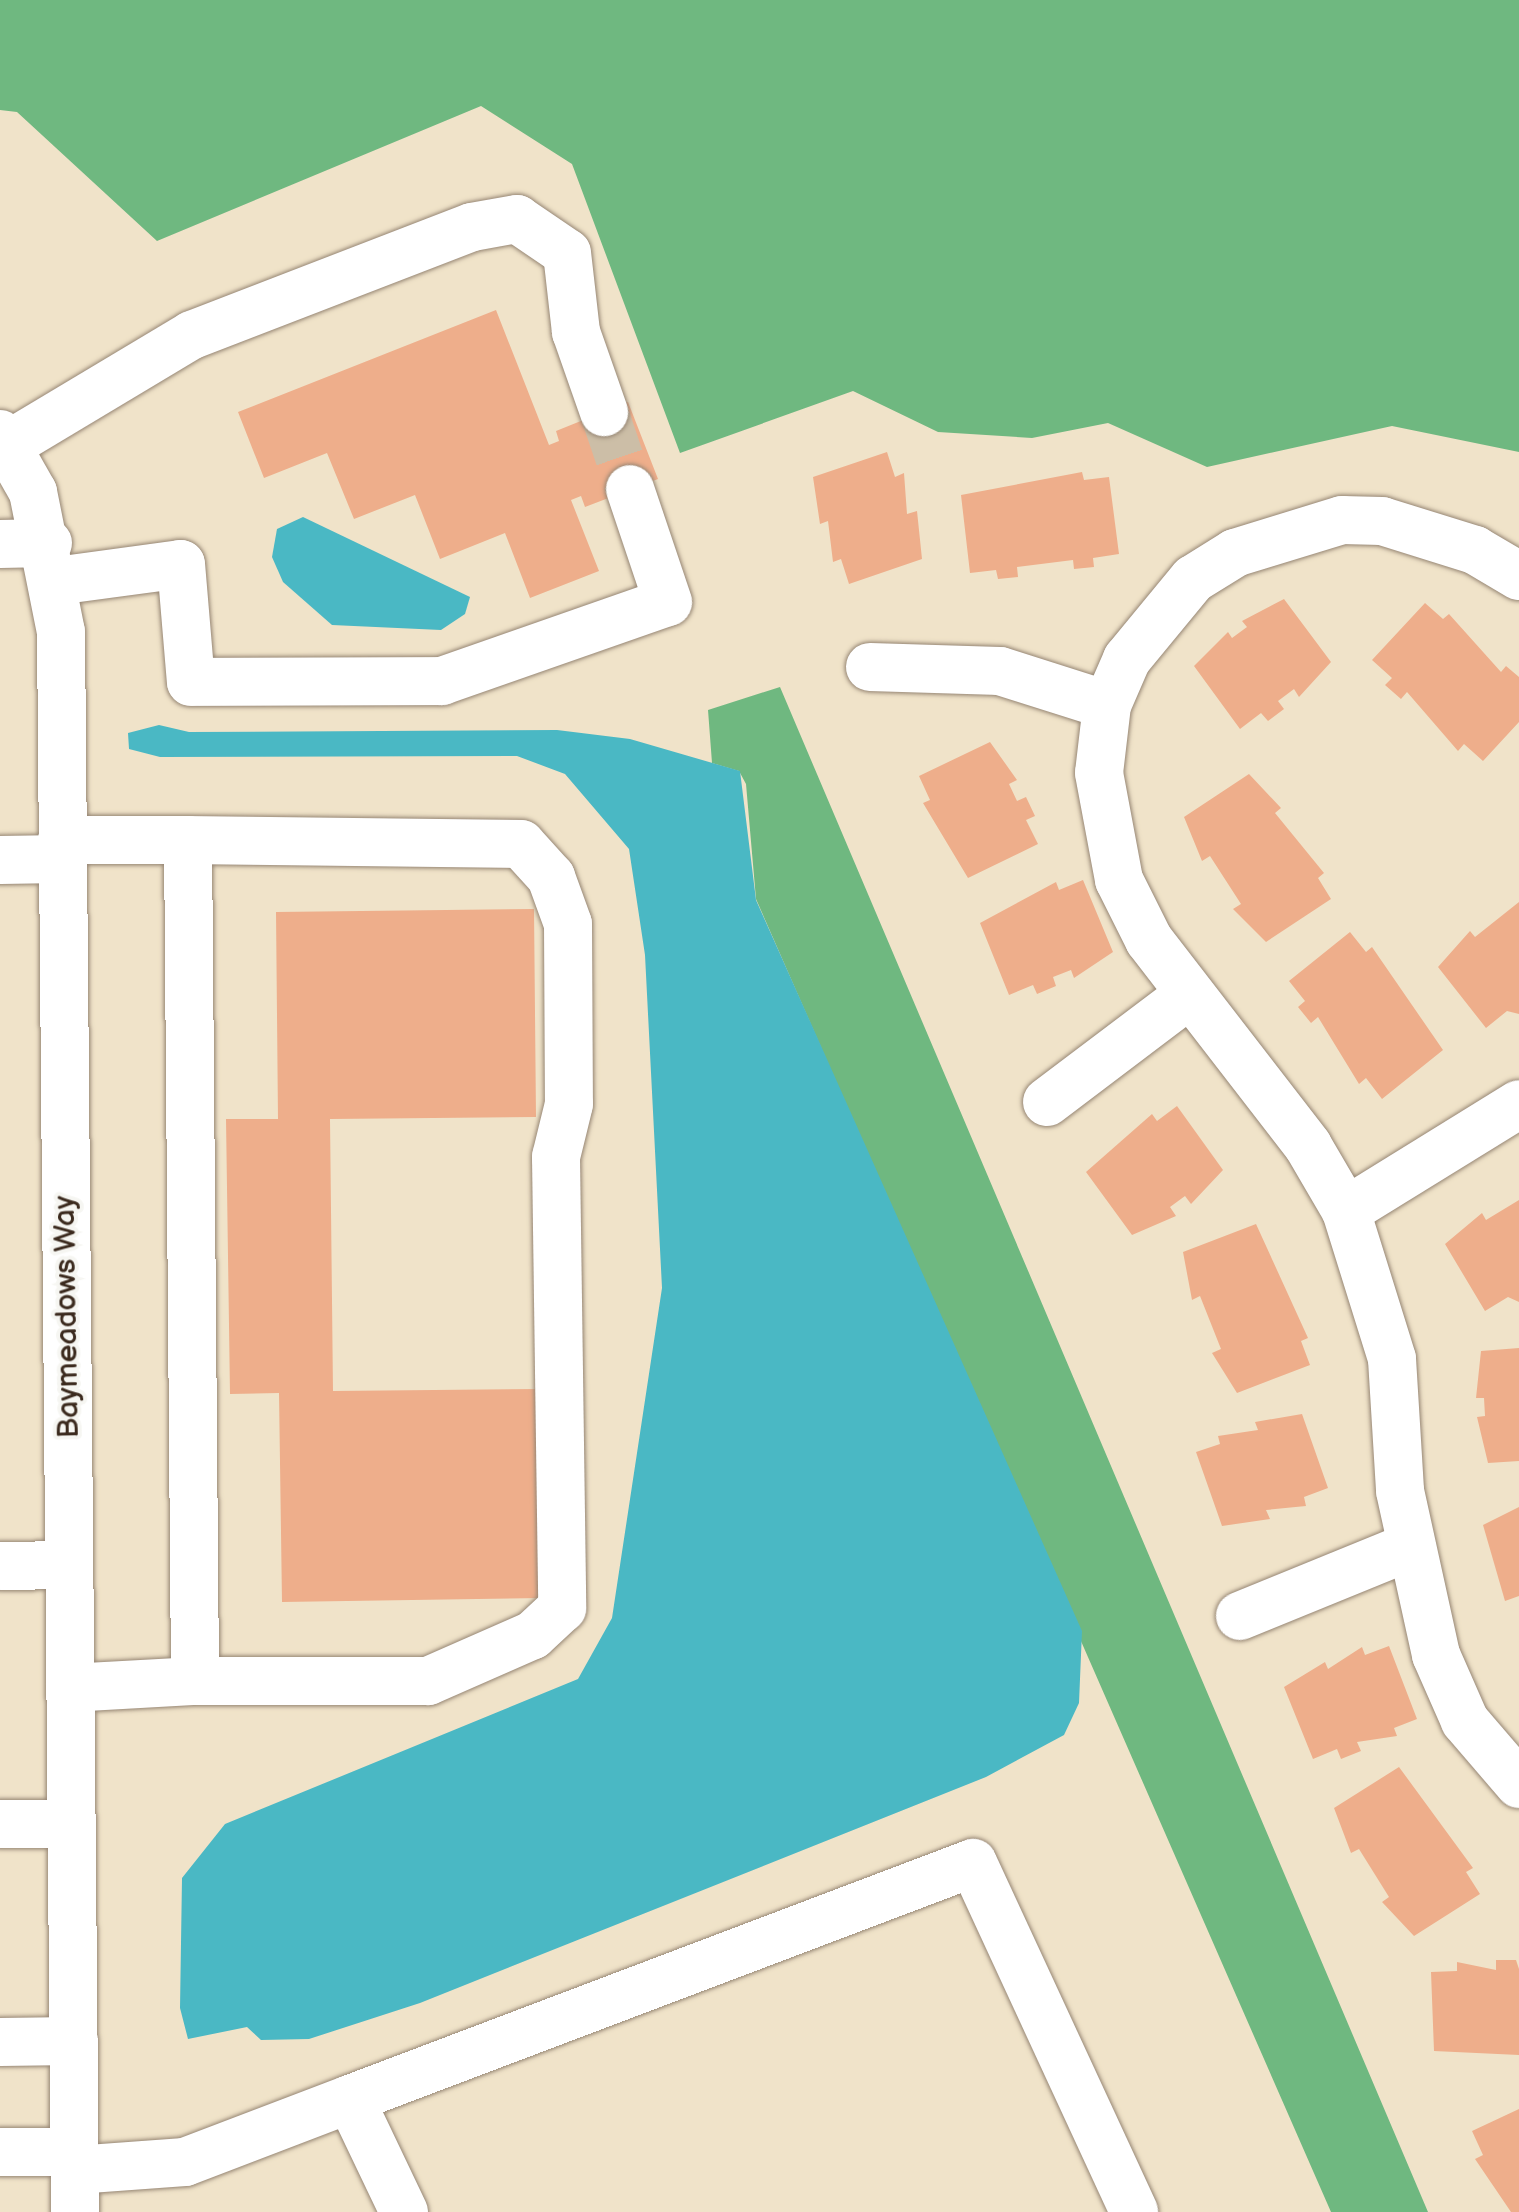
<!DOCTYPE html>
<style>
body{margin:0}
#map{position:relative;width:1519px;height:2212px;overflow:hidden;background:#f0e3c9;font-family:"Balsamiq Sans",sans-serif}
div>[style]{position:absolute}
.forest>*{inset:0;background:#6fb880}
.water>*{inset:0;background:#4ab8c4}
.building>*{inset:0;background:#eeae8b}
.minor-tunnel>*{height:48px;margin-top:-24px;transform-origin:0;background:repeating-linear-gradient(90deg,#ccbea7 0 48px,transparent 0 72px)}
.roads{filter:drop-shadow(0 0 2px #968674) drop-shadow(0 0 2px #968674)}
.minor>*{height:48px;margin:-24px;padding:0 24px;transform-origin:24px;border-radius:24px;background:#fff}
span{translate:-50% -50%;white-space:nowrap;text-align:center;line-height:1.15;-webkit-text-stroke:8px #f6f6f2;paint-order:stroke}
.street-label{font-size:30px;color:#3b2a1e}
</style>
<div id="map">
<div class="forest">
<i style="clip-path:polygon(0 0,1519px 0,1519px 452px,1392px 426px,1207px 467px,1108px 423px,1032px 438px,938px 432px,853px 391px,680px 453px,572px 164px,481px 106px,157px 241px,17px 112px,0 110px)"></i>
<i style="clip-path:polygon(780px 687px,1428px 2212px,1331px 2212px,756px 899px,746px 784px,739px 771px,712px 763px,708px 710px)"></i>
</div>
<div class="water">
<i style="clip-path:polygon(303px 517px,470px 597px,465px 614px,441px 630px,332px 625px,283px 582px,272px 557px,277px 529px)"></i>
<i style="clip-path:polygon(159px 725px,189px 732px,557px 730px,630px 739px,740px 771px,756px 900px,1082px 1631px,1079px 1703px,1064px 1735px,986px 1777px,420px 2003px,309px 2039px,261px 2040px,247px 2027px,188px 2039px,180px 2008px,182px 1878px,225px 1824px,578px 1679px,612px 1618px,662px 1288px,645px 955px,629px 849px,565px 774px,517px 756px,160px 757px,129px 749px,128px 733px)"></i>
</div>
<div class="building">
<i style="clip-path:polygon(496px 310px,549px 445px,559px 441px,556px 431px,628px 402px,658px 479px,585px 507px,581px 496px,571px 500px,599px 571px,530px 598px,505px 533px,440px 559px,415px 495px,354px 519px,327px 453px,264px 478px,238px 412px)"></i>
<i style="clip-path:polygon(887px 452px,895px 477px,904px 473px,907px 514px,917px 511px,922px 559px,849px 584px,841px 559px,833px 562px,828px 521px,820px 524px,813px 477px)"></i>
<i style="clip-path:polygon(1082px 472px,1084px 480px,1109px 477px,1119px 554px,1093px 558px,1094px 567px,1074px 569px,1073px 560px,1017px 567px,1018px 577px,998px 579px,996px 570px,970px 573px,961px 495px)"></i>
<i style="clip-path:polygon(1284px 599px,1331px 662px,1299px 697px,1294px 689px,1278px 701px,1284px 709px,1268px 721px,1261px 713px,1240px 729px,1194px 666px,1228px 632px,1232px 638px,1247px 627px,1242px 621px)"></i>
<i style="clip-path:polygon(1425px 603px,1443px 619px,1449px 614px,1501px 672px,1506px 666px,1519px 677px,1519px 722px,1483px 761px,1464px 744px,1458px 751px,1407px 692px,1401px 699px,1385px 685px,1392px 678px,1372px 660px)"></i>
<i style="clip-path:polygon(990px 742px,1017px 780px,1009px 784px,1017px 801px,1026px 797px,1035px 816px,1026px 820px,1038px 844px,968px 878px,923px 803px,930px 800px,919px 776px)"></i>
<i style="clip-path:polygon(1249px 774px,1281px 808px,1275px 813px,1324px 873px,1318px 878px,1331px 899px,1266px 942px,1233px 909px,1241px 904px,1210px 856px,1202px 861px,1184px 817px)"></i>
<i style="clip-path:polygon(1083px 880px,1113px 952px,1074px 978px,1071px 970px,1053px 977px,1056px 986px,1037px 994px,1033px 985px,1009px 995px,980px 923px,1056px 882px,1059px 890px)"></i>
<i style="clip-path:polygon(1519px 892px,1519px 1014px,1507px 1011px,1486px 1028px,1438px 967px,1470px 931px,1475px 937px,1519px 902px)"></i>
<i style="clip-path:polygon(534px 909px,536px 1117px,330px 1119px,333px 1391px,539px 1389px,541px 1598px,282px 1602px,279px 1393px,230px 1394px,226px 1119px,278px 1119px,276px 912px)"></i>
<i style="clip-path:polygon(1350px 932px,1366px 952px,1372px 947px,1443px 1050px,1382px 1099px,1366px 1078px,1359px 1084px,1318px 1017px,1311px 1023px,1298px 1007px,1305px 1001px,1289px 981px)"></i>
<i style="clip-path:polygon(1177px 1106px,1223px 1170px,1191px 1204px,1185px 1196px,1170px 1207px,1176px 1216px,1132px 1235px,1086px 1172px,1152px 1114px,1157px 1121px)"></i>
<i style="clip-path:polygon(1519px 1200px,1519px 1302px,1508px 1297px,1485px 1311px,1445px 1244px,1482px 1213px,1486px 1220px)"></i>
<i style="clip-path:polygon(1256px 1224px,1308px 1338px,1301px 1341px,1310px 1365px,1237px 1393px,1212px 1353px,1221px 1349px,1200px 1296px,1192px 1300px,1183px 1252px)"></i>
<i style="clip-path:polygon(1519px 1348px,1519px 1461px,1488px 1463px,1477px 1417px,1485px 1416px,1484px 1398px,1476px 1398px,1481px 1351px)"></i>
<i style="clip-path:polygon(1302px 1414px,1328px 1488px,1304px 1497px,1306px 1506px,1266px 1510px,1270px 1519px,1222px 1526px,1196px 1452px,1220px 1444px,1218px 1436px,1258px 1430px,1255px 1422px)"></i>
<i style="clip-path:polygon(1519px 1507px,1519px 1596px,1505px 1601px,1483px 1525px)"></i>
<i style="clip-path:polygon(1389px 1646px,1417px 1719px,1394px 1728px,1397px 1736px,1357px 1742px,1361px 1751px,1341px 1759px,1337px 1749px,1313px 1759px,1284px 1687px,1325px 1662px,1328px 1669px,1362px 1647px,1365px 1655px)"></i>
<i style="clip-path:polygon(1399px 1767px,1473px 1868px,1466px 1872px,1480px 1894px,1414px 1936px,1382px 1902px,1389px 1897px,1359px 1849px,1351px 1853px,1334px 1808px)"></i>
<i style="clip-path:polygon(1496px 1960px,1516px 1960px,1519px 1969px,1519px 2055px,1434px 2051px,1431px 1972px,1457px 1971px,1457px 1962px,1496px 1970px)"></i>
<i style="clip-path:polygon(1519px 2109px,1519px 2212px,1511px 2212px,1475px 2159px,1483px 2155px,1472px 2131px)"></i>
</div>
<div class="minor-tunnel">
<i style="left:604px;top:412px;width:81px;rotate:71.3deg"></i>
</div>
<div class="roads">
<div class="minor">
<i style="left:0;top:434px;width:67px;rotate:60.4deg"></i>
<i style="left:33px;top:492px;width:143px;rotate:78.7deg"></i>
<i style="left:61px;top:632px;width:1580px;rotate:89.49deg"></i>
<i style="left:8px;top:445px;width:214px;rotate:-30.9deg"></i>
<i style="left:192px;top:335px;width:300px;rotate:-21.1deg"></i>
<i style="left:472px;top:227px;width:46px;rotate:-10.1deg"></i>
<i style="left:517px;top:219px;width:60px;rotate:34.2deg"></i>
<i style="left:567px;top:253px;width:80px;rotate:83.5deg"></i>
<i style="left:576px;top:332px;width:85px;rotate:70.7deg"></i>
<i style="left:0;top:544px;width:48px;rotate:-1.2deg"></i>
<i style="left:1519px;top:576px;width:51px;rotate:-149.4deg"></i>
<i style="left:1475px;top:550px;width:97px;rotate:-162.7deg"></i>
<i style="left:1382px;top:521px;width:40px;rotate:-178.6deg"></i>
<i style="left:1342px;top:520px;width:112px;rotate:162.9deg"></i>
<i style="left:1235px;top:553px;width:49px;rotate:148.2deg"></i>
<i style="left:1193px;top:579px;width:104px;rotate:129.5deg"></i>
<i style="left:1127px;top:659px;width:50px;rotate:113.5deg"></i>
<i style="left:1107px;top:705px;width:68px;rotate:96.7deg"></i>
<i style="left:1099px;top:773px;width:109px;rotate:79.4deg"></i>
<i style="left:1119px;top:880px;width:67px;rotate:63.4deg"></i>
<i style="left:1149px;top:940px;width:260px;rotate:52.3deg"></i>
<i style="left:1308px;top:1146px;width:75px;rotate:59.7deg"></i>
<i style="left:1346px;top:1211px;width:155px;rotate:72.7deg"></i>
<i style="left:1392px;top:1359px;width:132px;rotate:86.5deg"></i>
<i style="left:1400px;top:1491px;width:168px;rotate:77.6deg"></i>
<i style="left:1436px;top:1655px;width:72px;rotate:66.3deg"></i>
<i style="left:1465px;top:1721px;width:83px;rotate:49.4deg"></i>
<i style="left:56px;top:581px;width:126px;rotate:-7.7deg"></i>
<i style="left:181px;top:564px;width:118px;rotate:85.2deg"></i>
<i style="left:191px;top:682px;width:251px;rotate:-0.2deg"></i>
<i style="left:442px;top:681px;width:239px;rotate:-19.3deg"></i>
<i style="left:668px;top:602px;width:119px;rotate:-108.6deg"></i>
<i style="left:870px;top:667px;width:130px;rotate:1.8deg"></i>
<i style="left:1000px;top:671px;width:112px;rotate:17.6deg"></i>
<i style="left:62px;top:840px;width:126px"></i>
<i style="left:188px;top:840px;width:841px;rotate:89.52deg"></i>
<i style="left:195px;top:1681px;width:125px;rotate:176.8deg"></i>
<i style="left:188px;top:840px;width:333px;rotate:0.7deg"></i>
<i style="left:521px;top:844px;width:45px;rotate:47.7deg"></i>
<i style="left:551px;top:877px;width:50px;rotate:70.1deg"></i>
<i style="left:568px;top:924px;width:180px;rotate:89.7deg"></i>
<i style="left:569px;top:1104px;width:55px;rotate:103.8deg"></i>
<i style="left:556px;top:1157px;width:451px;rotate:89.2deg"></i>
<i style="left:562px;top:1608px;width:40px;rotate:137deg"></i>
<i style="left:533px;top:1635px;width:115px;rotate:156.3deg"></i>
<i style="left:428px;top:1681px;width:233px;rotate:180deg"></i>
<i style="left:0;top:860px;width:62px;rotate:-0.9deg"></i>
<i style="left:1047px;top:1102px;width:176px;rotate:-37.1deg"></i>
<i style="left:1346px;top:1211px;width:203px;rotate:-31.7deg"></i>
<i style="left:0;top:1566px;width:69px;rotate:-0.8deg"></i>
<i style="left:1240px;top:1616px;width:183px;rotate:-22.2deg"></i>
<i style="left:0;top:1824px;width:71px"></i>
<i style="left:0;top:2042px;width:74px;rotate:-0.8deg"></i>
<i style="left:0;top:2152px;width:75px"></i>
<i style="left:75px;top:2170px;width:110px;rotate:-4.2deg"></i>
<i style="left:185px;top:2162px;width:177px;rotate:-20.9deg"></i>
<i style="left:404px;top:2212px;width:125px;rotate:-115.5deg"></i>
<i style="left:350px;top:2099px;width:666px;rotate:-20.75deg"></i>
<i style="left:973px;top:1863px;width:384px;rotate:65.2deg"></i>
</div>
</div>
<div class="street-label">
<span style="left:67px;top:1317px;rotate:-91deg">Baymeadows Way</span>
</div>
</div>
